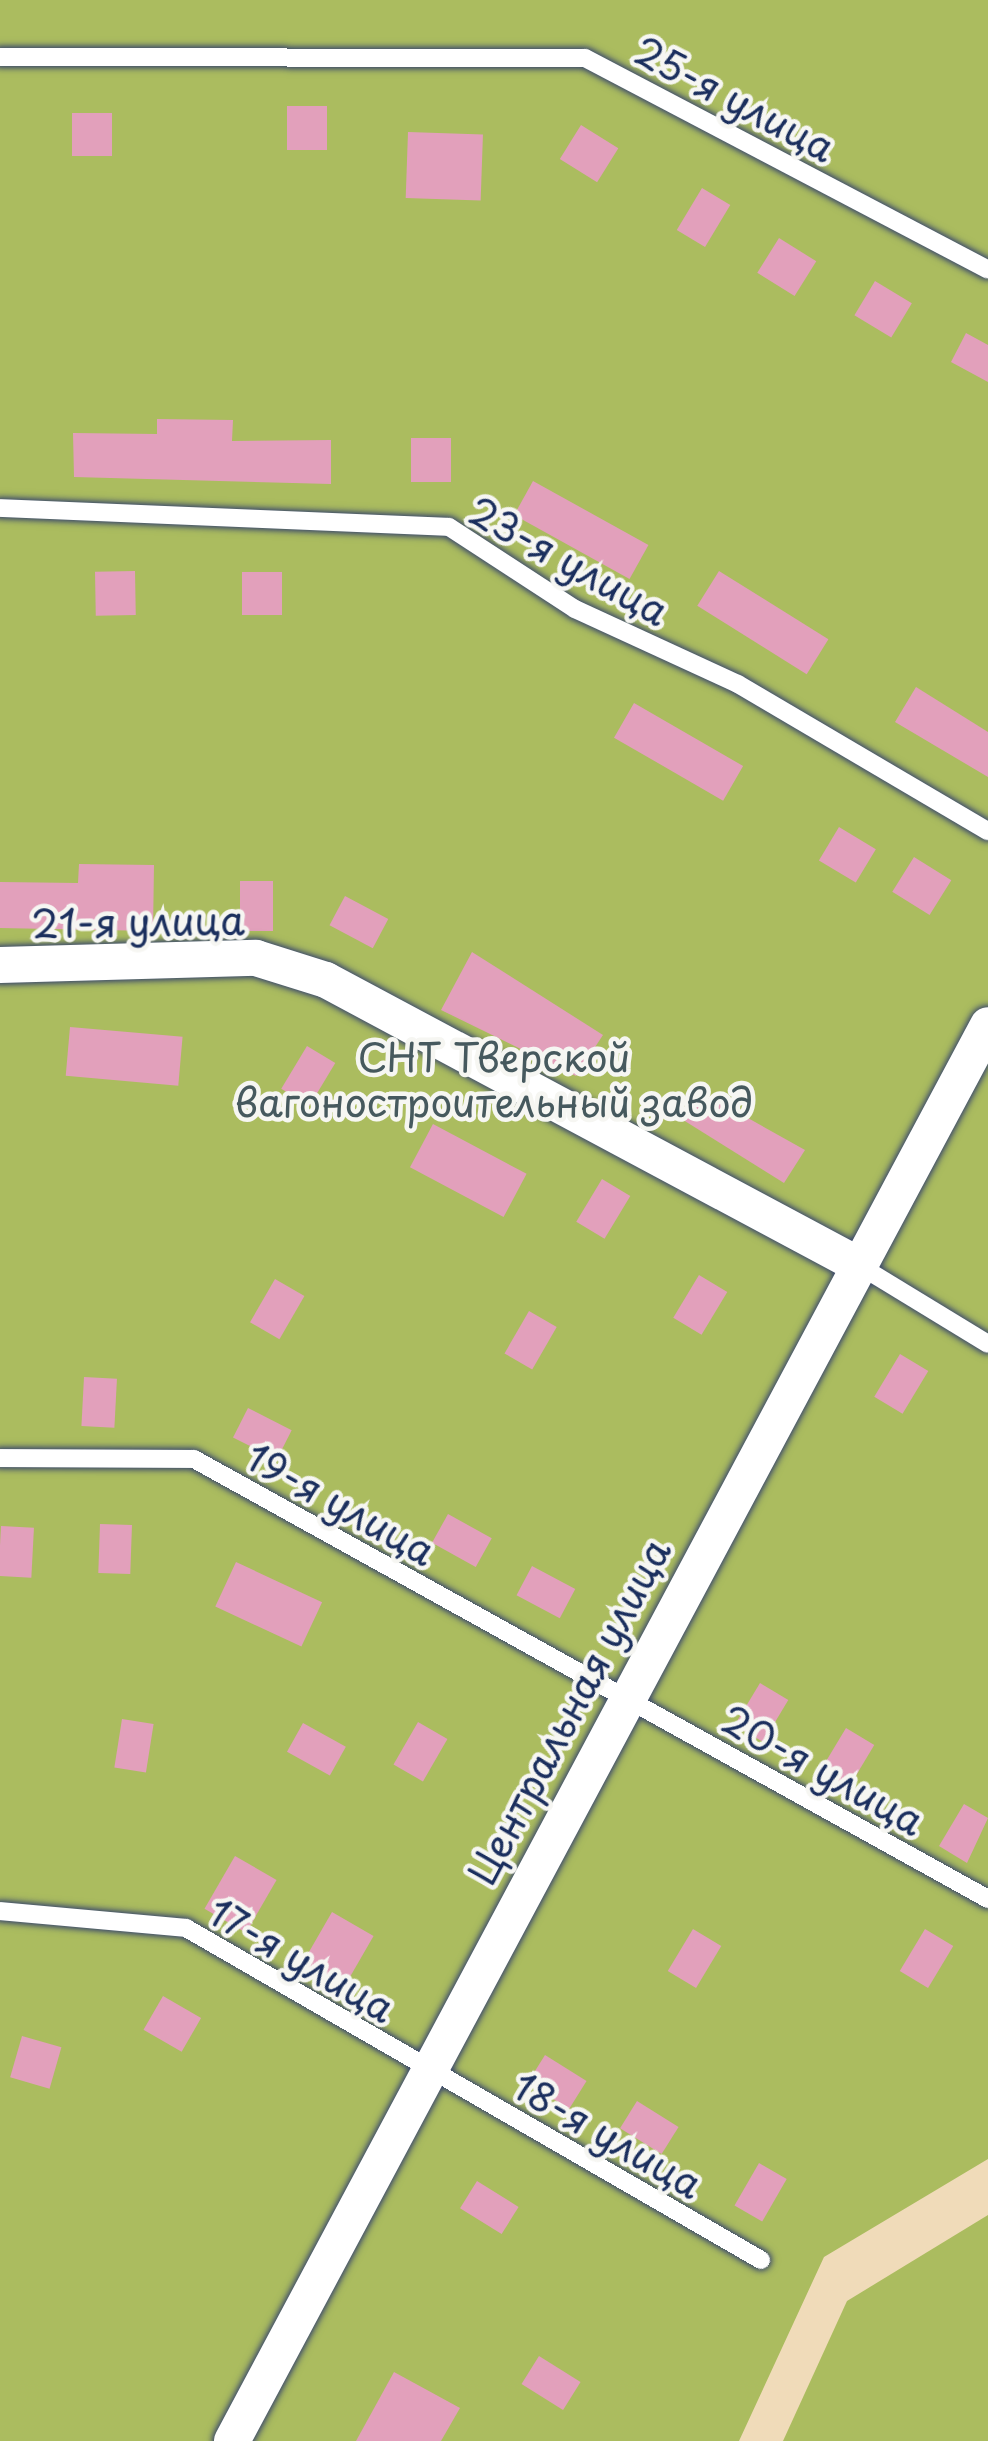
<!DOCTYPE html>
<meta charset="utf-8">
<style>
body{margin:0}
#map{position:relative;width:988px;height:2441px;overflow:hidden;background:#f0dbb9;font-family:"Playpen Sans",sans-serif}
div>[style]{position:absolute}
.green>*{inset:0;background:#abbc5f}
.building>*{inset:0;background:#e2a0bb;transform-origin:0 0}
.roads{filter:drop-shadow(0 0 3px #3b496c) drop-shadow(0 0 3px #3b496c)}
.lane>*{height:18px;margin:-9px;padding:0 9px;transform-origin:9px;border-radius:9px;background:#fff}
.street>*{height:36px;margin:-18px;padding:0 18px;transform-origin:18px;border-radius:18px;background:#fff}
span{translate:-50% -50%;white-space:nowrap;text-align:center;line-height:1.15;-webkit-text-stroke:9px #f6f6f2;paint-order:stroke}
.street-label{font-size:39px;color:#1b2f5e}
.park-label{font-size:39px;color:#46595e}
</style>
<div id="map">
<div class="green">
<i style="clip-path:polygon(0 0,988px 0,988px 2159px,824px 2257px,739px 2441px,0 2441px)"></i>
<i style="clip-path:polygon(988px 2215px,988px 2441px,783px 2441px,847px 2301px)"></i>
</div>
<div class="building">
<i style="left:287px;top:106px;width:40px;height:44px"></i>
<i style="left:72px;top:113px;width:40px;height:43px"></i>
<i style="left:581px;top:125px;width:44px;height:40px;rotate:32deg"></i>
<i style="left:408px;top:132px;width:75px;height:66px;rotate:2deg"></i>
<i style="left:702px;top:188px;width:33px;height:49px;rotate:31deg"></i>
<i style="left:779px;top:238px;width:44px;height:41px;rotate:32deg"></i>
<i style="left:875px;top:281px;width:43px;height:40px;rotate:31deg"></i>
<i style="clip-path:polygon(966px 333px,988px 345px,988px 382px,951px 362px)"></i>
<i style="clip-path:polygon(157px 419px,233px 420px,232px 441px,331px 440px,331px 484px,74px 477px,73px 433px,157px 434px)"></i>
<i style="left:411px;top:438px;width:40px;height:44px"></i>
<i style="left:533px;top:481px;width:132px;height:39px;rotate:29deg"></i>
<i style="left:135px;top:571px;width:44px;height:40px;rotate:89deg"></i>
<i style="left:719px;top:571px;width:129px;height:41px;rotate:32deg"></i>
<i style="left:242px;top:572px;width:40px;height:43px"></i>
<i style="clip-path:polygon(916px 687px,988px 732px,988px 777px,895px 722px)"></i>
<i style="left:634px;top:703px;width:126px;height:40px;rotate:30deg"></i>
<i style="left:839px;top:827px;width:43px;height:39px;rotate:31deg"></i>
<i style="left:914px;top:857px;width:44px;height:41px;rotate:32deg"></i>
<i style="clip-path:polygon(79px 864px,154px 865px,153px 931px,0 928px,0 882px,78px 883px)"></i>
<i style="left:240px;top:881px;width:33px;height:50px"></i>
<i style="left:345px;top:896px;width:49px;height:33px;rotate:28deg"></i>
<i style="clip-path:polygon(472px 952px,603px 1035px,576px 1076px,441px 1010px)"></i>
<i style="left:70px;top:1027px;width:113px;height:49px;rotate:5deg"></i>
<i style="left:307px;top:1046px;width:33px;height:50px;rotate:31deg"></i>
<i style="clip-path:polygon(696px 1089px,805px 1150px,784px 1183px,680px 1118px)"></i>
<i style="left:433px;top:1124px;width:106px;height:49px;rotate:28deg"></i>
<i style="left:602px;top:1179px;width:33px;height:50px;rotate:31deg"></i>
<i style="left:699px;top:1275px;width:33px;height:50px;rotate:31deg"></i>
<i style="left:275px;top:1279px;width:34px;height:50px;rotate:30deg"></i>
<i style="left:529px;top:1311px;width:32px;height:49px;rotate:30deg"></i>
<i style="left:900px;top:1354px;width:33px;height:50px;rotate:31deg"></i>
<i style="left:84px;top:1377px;width:33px;height:49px;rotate:3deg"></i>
<i style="left:248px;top:1408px;width:49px;height:33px;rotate:27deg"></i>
<i style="left:448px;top:1514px;width:50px;height:33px;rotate:29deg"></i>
<i style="left:100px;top:1524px;width:32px;height:49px;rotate:2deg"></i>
<i style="left:1px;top:1526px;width:33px;height:50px;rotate:3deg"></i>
<i style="left:236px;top:1562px;width:95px;height:49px;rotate:25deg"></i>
<i style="left:532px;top:1566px;width:49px;height:33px;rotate:28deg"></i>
<i style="left:760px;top:1683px;width:33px;height:49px;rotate:31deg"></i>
<i style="left:122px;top:1719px;width:32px;height:49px;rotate:9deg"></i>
<i style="left:418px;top:1722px;width:34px;height:49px;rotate:30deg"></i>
<i style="left:303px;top:1723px;width:49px;height:33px;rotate:29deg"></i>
<i style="left:846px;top:1728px;width:33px;height:49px;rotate:31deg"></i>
<i style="clip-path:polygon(964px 1804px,988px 1818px,967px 1863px,939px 1846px)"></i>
<i style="left:235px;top:1856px;width:48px;height:61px;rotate:30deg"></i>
<i style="left:332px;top:1912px;width:48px;height:60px;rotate:30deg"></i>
<i style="left:693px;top:1929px;width:33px;height:49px;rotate:31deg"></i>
<i style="left:925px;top:1929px;width:33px;height:49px;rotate:31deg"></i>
<i style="left:163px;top:1996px;width:44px;height:39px;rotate:30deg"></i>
<i style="left:22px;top:2036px;width:41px;height:43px;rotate:16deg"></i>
<i style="left:545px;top:2055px;width:49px;height:33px;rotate:32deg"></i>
<i style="left:637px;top:2101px;width:49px;height:32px;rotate:32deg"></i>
<i style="left:759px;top:2163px;width:32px;height:49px;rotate:30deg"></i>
<i style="left:477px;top:2181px;width:49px;height:32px;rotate:32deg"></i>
<i style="left:539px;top:2356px;width:49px;height:33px;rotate:32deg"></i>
<i style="clip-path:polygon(394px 2372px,460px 2408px,441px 2441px,356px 2441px)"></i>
</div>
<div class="roads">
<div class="lane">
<i style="left:0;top:57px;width:585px;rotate:0.1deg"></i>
<i style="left:585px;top:58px;width:455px;rotate:27.7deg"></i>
<i style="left:0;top:508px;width:449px;rotate:2.4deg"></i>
<i style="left:449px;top:527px;width:150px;rotate:33.1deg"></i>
<i style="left:575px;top:609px;width:179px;rotate:24.7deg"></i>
<i style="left:738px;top:684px;width:290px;rotate:30.5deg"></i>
<i style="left:857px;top:1264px;width:153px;rotate:31.4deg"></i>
<i style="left:0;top:1458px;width:194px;rotate:0.3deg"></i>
<i style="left:194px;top:1459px;width:908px;rotate:28.99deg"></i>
<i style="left:0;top:1911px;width:187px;rotate:5.2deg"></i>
<i style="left:186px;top:1928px;width:664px;rotate:30deg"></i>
</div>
<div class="street">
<i style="left:0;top:965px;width:256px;rotate:-1.6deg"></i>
<i style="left:256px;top:958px;width:73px;rotate:17.4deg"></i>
<i style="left:326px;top:980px;width:598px;rotate:28.15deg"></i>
<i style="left:232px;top:2441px;width:1605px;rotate:-61.9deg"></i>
</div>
</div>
<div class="street-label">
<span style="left:735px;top:98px;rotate:28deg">25-я улица</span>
<span style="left:569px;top:560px;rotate:29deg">23-я улица</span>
<span style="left:138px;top:921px;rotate:-1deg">21-я улица</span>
<span style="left:341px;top:1503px;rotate:29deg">19-я улица</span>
<span style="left:568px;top:1711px;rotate:-62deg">Центральная улица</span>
<span style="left:823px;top:1769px;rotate:29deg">20-я улица</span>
<span style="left:302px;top:1959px;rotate:30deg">17-я улица</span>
<span style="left:608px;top:2134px;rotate:30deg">18-я улица</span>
</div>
<div class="park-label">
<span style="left:494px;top:1079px">СНТ Тверской<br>вагоностроительный завод</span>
</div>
</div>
